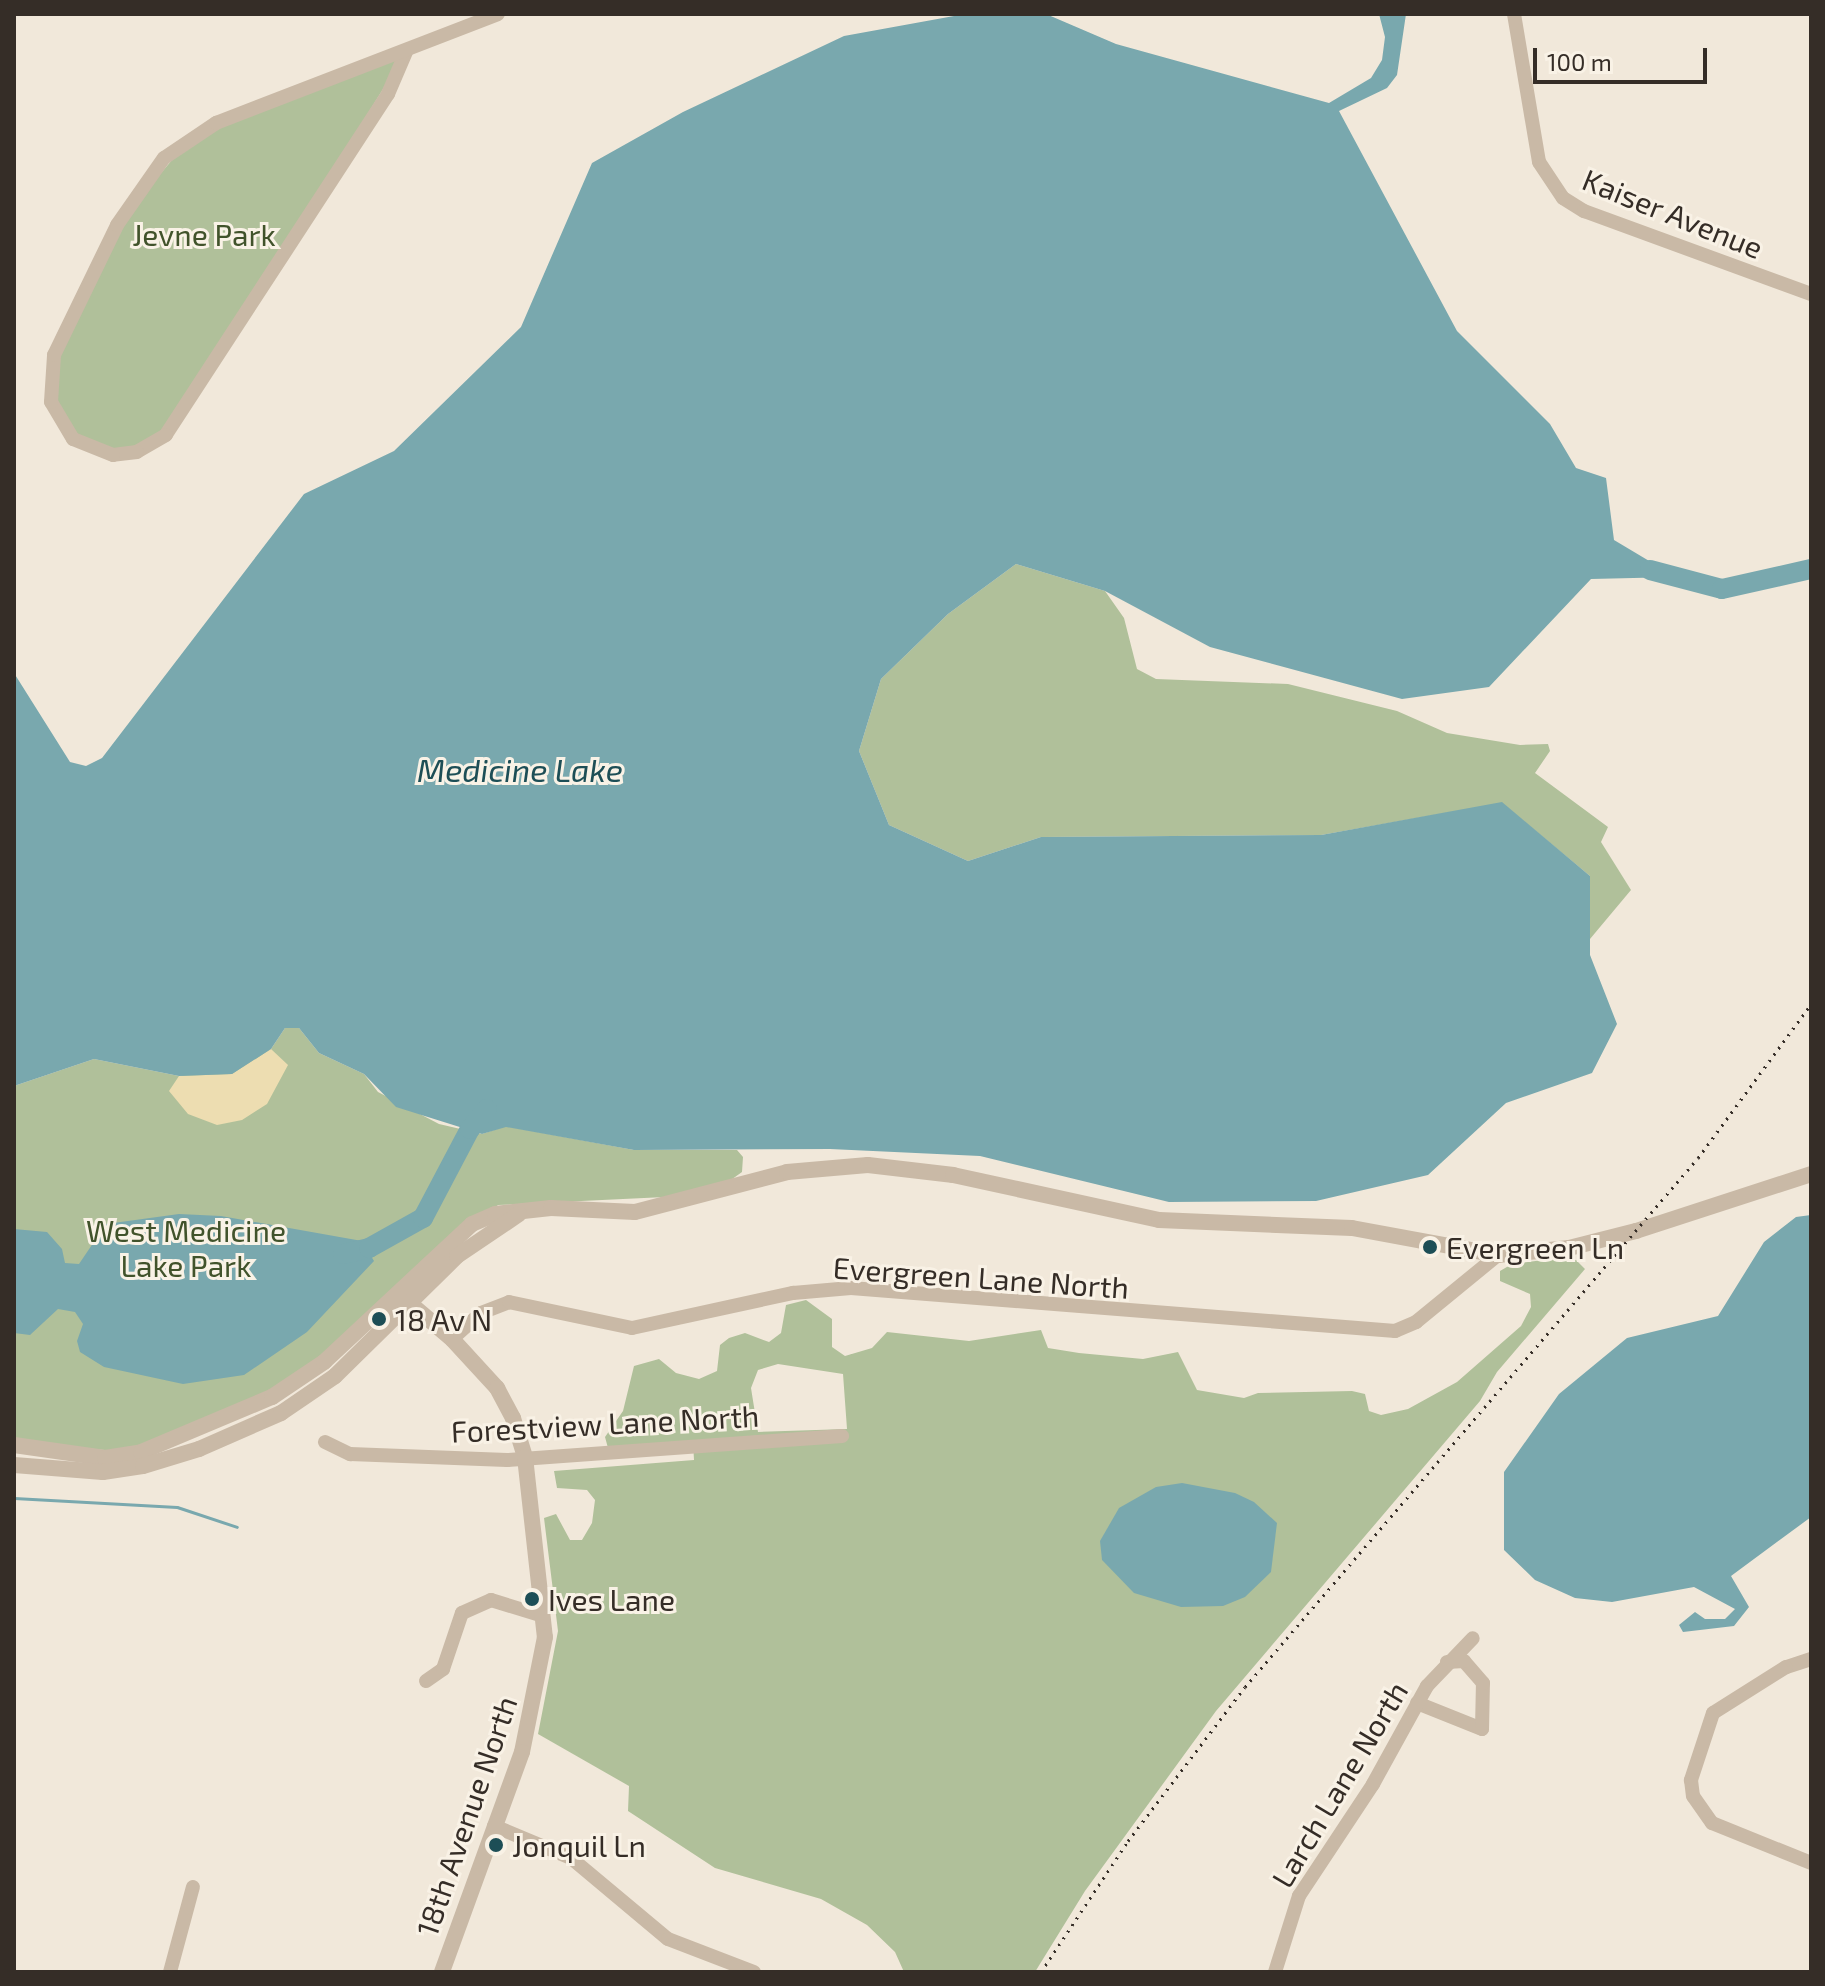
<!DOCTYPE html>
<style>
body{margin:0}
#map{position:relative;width:1825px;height:1986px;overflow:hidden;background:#f1e8da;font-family:"Exo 2",sans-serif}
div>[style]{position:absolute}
.green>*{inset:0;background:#b0c09a}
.sand>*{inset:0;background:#edddb1}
.water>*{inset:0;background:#79a8ae}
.stream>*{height:3px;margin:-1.5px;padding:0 1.5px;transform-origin:1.5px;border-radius:1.5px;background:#79a8ae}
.river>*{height:20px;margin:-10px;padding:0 10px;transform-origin:10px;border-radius:10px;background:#79a8ae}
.minor>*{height:14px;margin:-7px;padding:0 7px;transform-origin:7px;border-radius:7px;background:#c9b9a6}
.tertiary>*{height:16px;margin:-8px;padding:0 8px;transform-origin:8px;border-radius:8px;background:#c9b9a6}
.rail>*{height:3px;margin-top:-1.5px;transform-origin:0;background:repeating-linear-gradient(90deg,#352d27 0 2px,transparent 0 8px)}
.dots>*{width:22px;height:22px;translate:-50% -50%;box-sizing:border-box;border:4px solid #f9f2e6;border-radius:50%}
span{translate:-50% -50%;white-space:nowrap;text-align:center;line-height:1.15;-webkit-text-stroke:6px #f9f2e6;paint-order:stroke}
.street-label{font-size:30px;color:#352d27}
.park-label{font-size:30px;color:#41532b}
.poi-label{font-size:30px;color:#352d27}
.left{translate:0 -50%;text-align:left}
.water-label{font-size:32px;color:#1d4e56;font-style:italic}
.frame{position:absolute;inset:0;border:16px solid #352d27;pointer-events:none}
.scale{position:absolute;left:1533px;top:48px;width:174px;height:36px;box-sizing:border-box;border:4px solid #352d27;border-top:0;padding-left:10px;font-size:24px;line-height:28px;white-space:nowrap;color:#352d27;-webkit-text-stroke:6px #f9f2e6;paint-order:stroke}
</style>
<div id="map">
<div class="green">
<i style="clip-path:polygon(406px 52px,183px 412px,137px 452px,86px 449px,51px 402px,50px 374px,117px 225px,194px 134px)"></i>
<i style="clip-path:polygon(1016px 564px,1105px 591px,1124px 618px,1137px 669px,1156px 679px,1288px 684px,1397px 711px,1447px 733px,1520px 745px,1548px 744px,1550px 751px,1535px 773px,1608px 827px,1601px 842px,1631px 890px,1590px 939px,1590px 876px,1502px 803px,1321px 835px,1041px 837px,968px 861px,889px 825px,859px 751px,881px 679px,948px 614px)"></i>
<i style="clip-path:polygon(285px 1028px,299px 1028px,319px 1053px,364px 1074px,378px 1092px,439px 1124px,482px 1134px,506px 1126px,634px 1150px,737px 1150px,743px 1157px,742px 1172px,728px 1182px,665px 1197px,498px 1205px,272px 1397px,141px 1452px,14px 1445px,14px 1086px,94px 1059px,179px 1076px,271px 1049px)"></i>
<i style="clip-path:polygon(evenodd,1559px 1258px,1576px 1260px,1585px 1269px,1497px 1372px,1480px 1401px,1216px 1711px,1085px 1891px,1035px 1972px,904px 1972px,895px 1952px,867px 1925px,821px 1899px,715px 1868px,628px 1811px,629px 1786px,538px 1734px,558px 1631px,544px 1518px,556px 1514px,570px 1540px,582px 1540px,592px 1523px,595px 1500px,587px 1490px,557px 1488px,554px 1471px,694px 1460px,693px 1442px,608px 1448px,605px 1437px,623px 1411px,634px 1366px,659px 1359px,676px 1373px,699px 1379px,717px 1371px,720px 1345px,729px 1338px,745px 1333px,769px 1342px,781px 1333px,786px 1305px,806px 1300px,832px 1319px,832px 1347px,845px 1356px,872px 1348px,887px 1332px,969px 1341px,1041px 1330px,1048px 1348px,1079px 1353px,1143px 1359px,1178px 1352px,1197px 1390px,1244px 1398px,1258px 1393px,1352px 1391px,1365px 1394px,1369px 1411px,1381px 1415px,1408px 1409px,1457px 1382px,1521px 1326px,1531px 1307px,1530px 1294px,1500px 1281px,1500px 1271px,1512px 1264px,1559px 1258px,778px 1364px,843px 1374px,847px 1429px,758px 1432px,751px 1388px,758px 1370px,778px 1364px)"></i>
</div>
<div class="sand">
<i style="clip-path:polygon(271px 1049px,288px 1065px,267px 1104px,242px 1120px,217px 1125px,188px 1114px,169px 1091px,179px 1076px,232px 1074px)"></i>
</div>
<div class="water">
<i style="clip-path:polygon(965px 14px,1046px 14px,1116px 44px,1329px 103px,1371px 78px,1382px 60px,1385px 37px,1379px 14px,1406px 14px,1397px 75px,1387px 88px,1339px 111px,1457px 331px,1550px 424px,1576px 468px,1606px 478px,1614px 540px,1676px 577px,1591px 579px,1489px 687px,1402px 699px,1210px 647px,1105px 591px,1016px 564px,948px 614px,881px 679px,859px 751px,889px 825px,968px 861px,1041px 837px,1321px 835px,1502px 802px,1590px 876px,1590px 955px,1617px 1024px,1592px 1073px,1506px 1103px,1428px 1175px,1316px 1201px,1169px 1202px,980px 1156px,830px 1149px,634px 1150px,506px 1127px,482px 1134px,396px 1107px,364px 1074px,319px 1053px,299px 1028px,285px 1028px,271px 1049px,232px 1074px,179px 1076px,94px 1059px,14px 1086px,14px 673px,70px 762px,86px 766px,102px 758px,304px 494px,394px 451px,521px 327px,592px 163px,683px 112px,844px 36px)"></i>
<i style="clip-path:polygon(179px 1214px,221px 1216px,362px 1241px,374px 1261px,307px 1332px,244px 1375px,183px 1384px,104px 1367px,80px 1352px,77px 1341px,83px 1324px,75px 1312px,58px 1309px,30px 1335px,14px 1333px,14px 1229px,47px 1232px,62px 1249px,65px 1263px,79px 1264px,106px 1224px)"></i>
<i style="clip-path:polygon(1811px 1215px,1811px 1517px,1731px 1576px,1749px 1607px,1734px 1626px,1683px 1632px,1679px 1625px,1695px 1612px,1705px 1619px,1725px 1619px,1735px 1609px,1694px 1587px,1612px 1602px,1575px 1598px,1535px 1580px,1504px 1550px,1504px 1472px,1559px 1394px,1627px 1338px,1718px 1316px,1764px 1242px,1796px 1217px)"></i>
<i style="clip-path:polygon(1182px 1483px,1235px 1493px,1254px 1502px,1277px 1523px,1271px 1572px,1245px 1597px,1223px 1606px,1181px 1607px,1134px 1593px,1102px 1560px,1100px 1541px,1119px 1508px,1156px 1487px)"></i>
</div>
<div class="stream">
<i style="left:14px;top:1498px;width:163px;rotate:3.2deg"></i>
<i style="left:177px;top:1507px;width:63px;rotate:18.4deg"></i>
</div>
<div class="river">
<i style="left:1650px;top:570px;width:74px;rotate:14.8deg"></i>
<i style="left:1722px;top:589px;width:91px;rotate:-12.7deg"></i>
<i style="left:343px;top:1254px;width:27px;rotate:-13deg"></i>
<i style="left:369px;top:1248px;width:62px;rotate:-29.1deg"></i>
<i style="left:423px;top:1218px;width:101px;rotate:-62.2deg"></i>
<i style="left:470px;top:1129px;width:26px;rotate:-50deg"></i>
</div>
<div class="minor">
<i style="left:1514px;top:14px;width:150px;rotate:80.4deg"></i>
<i style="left:1539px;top:162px;width:43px;rotate:56.3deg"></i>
<i style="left:1563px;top:198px;width:25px;rotate:32deg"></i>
<i style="left:1584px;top:211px;width:242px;rotate:20.1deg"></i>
<i style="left:406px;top:52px;width:46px;rotate:113.2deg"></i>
<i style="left:388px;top:94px;width:407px;rotate:123.1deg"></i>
<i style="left:166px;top:435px;width:34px;rotate:150deg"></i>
<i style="left:137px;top:452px;width:24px;rotate:173deg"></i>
<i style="left:113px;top:455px;width:43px;rotate:-158.2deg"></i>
<i style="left:73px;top:439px;width:43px;rotate:-120.7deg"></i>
<i style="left:51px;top:402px;width:47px;rotate:-86.3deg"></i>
<i style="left:54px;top:355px;width:144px;rotate:-64.1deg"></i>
<i style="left:117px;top:225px;width:82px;rotate:-55deg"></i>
<i style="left:164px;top:158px;width:63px;rotate:-33.9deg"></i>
<i style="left:216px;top:123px;width:302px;rotate:-21.1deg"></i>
<i style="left:452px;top:1339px;width:39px;rotate:-42deg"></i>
<i style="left:481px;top:1313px;width:30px;rotate:-21deg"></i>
<i style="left:509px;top:1302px;width:126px;rotate:11.9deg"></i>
<i style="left:632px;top:1328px;width:165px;rotate:-12.3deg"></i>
<i style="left:793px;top:1293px;width:58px;rotate:-4.9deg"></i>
<i style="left:851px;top:1288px;width:546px;rotate:4.52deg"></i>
<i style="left:1395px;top:1331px;width:23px;rotate:-23deg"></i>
<i style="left:1416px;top:1322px;width:106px;rotate:-39.3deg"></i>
<i style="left:325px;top:1442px;width:28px;rotate:26deg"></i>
<i style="left:350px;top:1454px;width:157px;rotate:2.2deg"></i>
<i style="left:507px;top:1460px;width:336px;rotate:-4.1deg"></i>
<i style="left:1811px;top:1659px;width:26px;rotate:162deg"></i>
<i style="left:1786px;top:1667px;width:86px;rotate:147.8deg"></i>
<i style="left:1713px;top:1713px;width:71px;rotate:108.2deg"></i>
<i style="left:1691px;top:1780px;width:16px;rotate:83deg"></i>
<i style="left:1693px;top:1796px;width:33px;rotate:55deg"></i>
<i style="left:1712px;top:1823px;width:107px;rotate:22deg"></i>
<i style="left:426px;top:1681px;width:21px;rotate:-35deg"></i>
<i style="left:443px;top:1669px;width:59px;rotate:-71.3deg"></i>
<i style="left:462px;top:1613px;width:32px;rotate:-24deg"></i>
<i style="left:491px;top:1600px;width:54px;rotate:17.1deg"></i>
<i style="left:1417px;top:1703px;width:70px;rotate:21.8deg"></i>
<i style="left:1482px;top:1729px;width:46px;rotate:-88.8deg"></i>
<i style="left:1483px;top:1683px;width:29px;rotate:-131deg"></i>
<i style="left:1464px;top:1661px;width:17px;rotate:177deg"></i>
<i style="left:494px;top:1826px;width:83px;rotate:22.6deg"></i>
<i style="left:571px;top:1858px;width:126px;rotate:39.9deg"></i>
<i style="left:668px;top:1939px;width:92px;rotate:21deg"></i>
<i style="left:170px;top:1972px;width:88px;rotate:-74.9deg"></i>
<i style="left:1275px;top:1972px;width:80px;rotate:-72.5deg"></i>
<i style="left:1299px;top:1896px;width:134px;rotate:-56.5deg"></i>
<i style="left:1373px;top:1784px;width:112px;rotate:-61.1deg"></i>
<i style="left:1427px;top:1686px;width:66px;rotate:-46.2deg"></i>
</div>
<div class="tertiary">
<i style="left:399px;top:1294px;width:70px;rotate:40.3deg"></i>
<i style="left:452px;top:1339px;width:67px;rotate:47.4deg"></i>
<i style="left:497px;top:1388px;width:34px;rotate:62deg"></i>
<i style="left:513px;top:1418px;width:41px;rotate:72.9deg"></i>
<i style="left:525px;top:1457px;width:181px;rotate:83.7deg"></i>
<i style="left:545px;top:1637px;width:117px;rotate:101.3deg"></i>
<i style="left:522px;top:1752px;width:234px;rotate:110deg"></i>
<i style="left:14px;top:1445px;width:92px;rotate:8.1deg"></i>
<i style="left:105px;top:1458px;width:36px;rotate:-9deg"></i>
<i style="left:141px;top:1452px;width:142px;rotate:-22.8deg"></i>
<i style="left:272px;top:1397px;width:63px;rotate:-33.9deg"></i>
<i style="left:324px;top:1362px;width:202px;rotate:-43deg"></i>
<i style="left:472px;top:1224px;width:25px;rotate:-23deg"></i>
<i style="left:495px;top:1214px;width:56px;rotate:-6.1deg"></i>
<i style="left:551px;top:1208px;width:84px;rotate:2.7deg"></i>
<i style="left:635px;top:1212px;width:157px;rotate:-14.7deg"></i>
<i style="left:787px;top:1172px;width:81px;rotate:-4.9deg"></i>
<i style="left:868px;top:1165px;width:86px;rotate:6.7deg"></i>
<i style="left:953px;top:1175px;width:211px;rotate:12.3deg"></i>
<i style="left:1159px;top:1220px;width:193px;rotate:2.4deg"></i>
<i style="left:1352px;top:1228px;width:148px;rotate:10.5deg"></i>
<i style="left:1498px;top:1255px;width:71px;rotate:-5.6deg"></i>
<i style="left:1569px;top:1248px;width:69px;rotate:-14.2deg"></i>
<i style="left:1636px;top:1231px;width:184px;rotate:-18deg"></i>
<i style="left:14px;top:1465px;width:89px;rotate:4.5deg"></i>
<i style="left:103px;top:1472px;width:40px;rotate:-8.5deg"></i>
<i style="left:143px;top:1466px;width:59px;rotate:-16.9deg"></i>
<i style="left:199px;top:1449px;width:90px;rotate:-23.7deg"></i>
<i style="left:281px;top:1413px;width:65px;rotate:-34.4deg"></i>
<i style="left:335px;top:1376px;width:171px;rotate:-44.5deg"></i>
<i style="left:457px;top:1256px;width:75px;rotate:-34.1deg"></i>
</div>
<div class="rail">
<i style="left:1041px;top:1972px;width:157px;rotate:-56.4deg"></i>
<i style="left:1128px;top:1841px;width:193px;rotate:-52.8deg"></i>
<i style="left:1245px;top:1687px;width:696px;rotate:-49.43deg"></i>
<i style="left:1698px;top:1158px;width:191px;rotate:-53.7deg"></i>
</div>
<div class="dots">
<i style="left:1430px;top:1247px;background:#1d4e56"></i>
<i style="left:379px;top:1319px;background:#1d4e56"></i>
<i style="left:532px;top:1599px;background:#1d4e56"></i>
<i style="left:496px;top:1845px;background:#1d4e56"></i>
</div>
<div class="street-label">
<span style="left:1673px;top:213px;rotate:22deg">Kaiser Avenue</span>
<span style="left:981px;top:1277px;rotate:4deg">Evergreen Lane North</span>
<span style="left:605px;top:1423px;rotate:-3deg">Forestview Lane North</span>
<span style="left:1339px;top:1784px;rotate:-59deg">Larch Lane North</span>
<span style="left:466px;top:1816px;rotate:-71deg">18th Avenue North</span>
</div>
<div class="park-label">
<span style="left:204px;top:234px">Jevne Park</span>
<span style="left:186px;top:1247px">West Medicine<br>Lake Park</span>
</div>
<div class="poi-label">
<span class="left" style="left:1446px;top:1247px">Evergreen Ln</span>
<span class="left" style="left:395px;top:1319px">18 Av N</span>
<span class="left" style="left:548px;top:1599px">Ives Lane</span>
<span class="left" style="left:512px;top:1845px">Jonquil Ln</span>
</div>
<div class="water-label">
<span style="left:520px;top:769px">Medicine Lake</span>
</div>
<div class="frame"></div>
<div class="scale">100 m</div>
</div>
